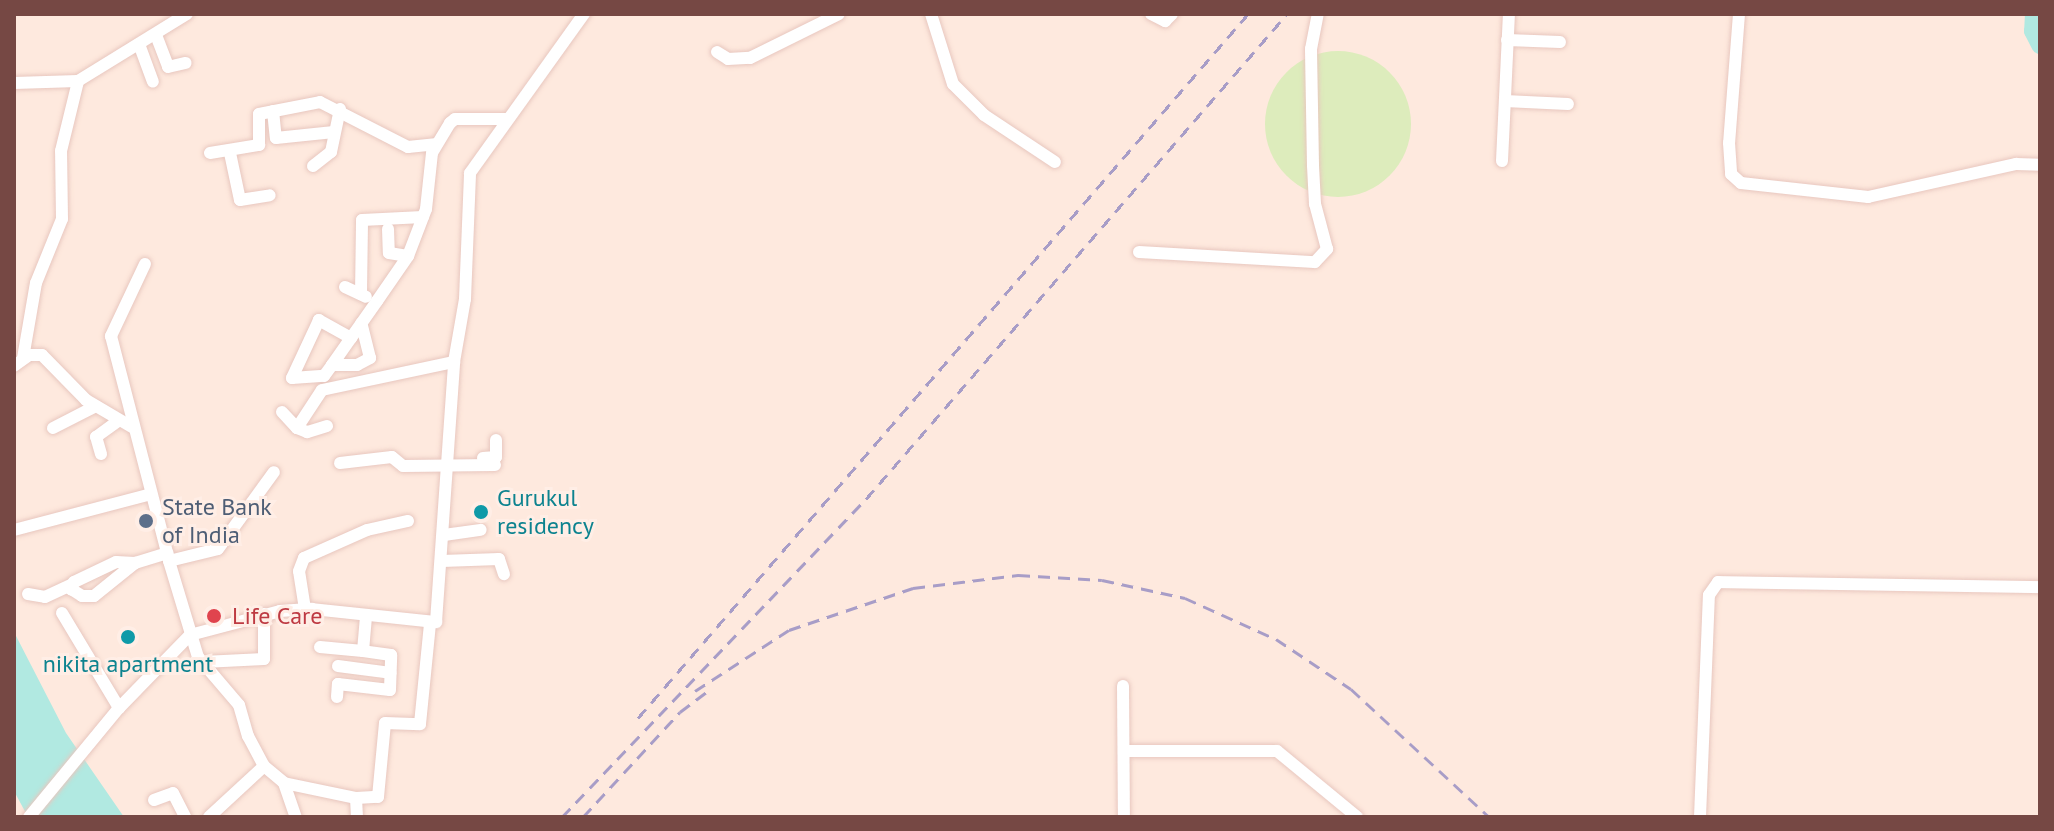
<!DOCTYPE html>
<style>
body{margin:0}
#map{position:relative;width:2054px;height:831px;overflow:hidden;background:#fee9de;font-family:"PT Sans",sans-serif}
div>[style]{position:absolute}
.green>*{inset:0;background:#ddecbc}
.round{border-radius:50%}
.water>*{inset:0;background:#b1e9e1}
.river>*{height:18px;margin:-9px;padding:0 9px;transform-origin:9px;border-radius:9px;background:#b1e9e1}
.roads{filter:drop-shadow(0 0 2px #e8c7bf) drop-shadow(0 0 2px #e8c7bf)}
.minor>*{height:12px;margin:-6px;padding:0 6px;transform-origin:6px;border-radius:6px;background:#fff}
.rail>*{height:3px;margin-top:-1.5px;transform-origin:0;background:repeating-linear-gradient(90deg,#a89dc7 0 12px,transparent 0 20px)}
.dots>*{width:22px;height:22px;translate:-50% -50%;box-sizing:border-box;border:4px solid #ffeee6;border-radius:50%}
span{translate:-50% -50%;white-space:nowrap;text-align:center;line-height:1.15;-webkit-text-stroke:6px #ffeee6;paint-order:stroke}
.culture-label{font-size:24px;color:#0d838f}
.left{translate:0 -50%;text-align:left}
.service-label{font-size:24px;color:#4e5e75}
.health-label{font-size:24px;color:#be3a42}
.frame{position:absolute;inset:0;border:16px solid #764844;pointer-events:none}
</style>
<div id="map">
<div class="green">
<i class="round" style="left:1265px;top:51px;width:146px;height:146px"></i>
</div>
<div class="water">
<i style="clip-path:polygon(14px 632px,66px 733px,124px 817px,28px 817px,14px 791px)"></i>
</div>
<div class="river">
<i style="left:2034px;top:14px;width:17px;rotate:93deg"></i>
<i style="left:2033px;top:31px;width:16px;rotate:63deg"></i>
</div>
<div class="roads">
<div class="minor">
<i style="left:931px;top:14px;width:73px;rotate:72.6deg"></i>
<i style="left:953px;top:84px;width:44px;rotate:45deg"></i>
<i style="left:984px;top:115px;width:85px;rotate:33.5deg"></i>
<i style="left:1151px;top:14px;width:16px;rotate:27deg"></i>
<i style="left:1165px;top:21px;width:10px;rotate:-45deg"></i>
<i style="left:1739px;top:14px;width:129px;rotate:94.4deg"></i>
<i style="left:1729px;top:143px;width:31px;rotate:86deg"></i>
<i style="left:1731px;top:174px;width:13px;rotate:42deg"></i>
<i style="left:1741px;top:183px;width:128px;rotate:6.3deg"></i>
<i style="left:1868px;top:197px;width:152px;rotate:-12.6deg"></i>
<i style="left:2016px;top:164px;width:24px;rotate:2deg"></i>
<i style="left:156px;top:35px;width:34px;rotate:69deg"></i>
<i style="left:168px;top:67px;width:18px;rotate:-13deg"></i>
<i style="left:1507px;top:40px;width:53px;rotate:2.2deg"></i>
<i style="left:139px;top:44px;width:40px;rotate:69.8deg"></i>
<i style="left:717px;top:52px;width:13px;rotate:32deg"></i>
<i style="left:728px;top:59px;width:22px;rotate:-3deg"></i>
<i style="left:750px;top:58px;width:99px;rotate:-26.3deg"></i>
<i style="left:14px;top:83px;width:64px;rotate:-1.8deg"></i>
<i style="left:78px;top:81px;width:128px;rotate:-31.6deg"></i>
<i style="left:1505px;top:101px;width:63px;rotate:2.7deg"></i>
<i style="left:273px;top:111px;width:27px;rotate:84deg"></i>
<i style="left:276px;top:138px;width:58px;rotate:-5.9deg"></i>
<i style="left:210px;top:153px;width:50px;rotate:-9.3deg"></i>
<i style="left:259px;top:145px;width:31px;rotate:-90deg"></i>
<i style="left:259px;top:114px;width:62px;rotate:-11.1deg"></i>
<i style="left:320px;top:102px;width:99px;rotate:27.1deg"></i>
<i style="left:408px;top:147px;width:27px;rotate:-6deg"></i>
<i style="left:230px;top:153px;width:48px;rotate:78deg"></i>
<i style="left:240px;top:200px;width:30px;rotate:-9deg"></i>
<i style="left:1502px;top:161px;width:147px;rotate:-87.3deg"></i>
<i style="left:313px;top:166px;width:23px;rotate:-38deg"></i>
<i style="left:331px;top:152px;width:44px;rotate:-78.2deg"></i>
<i style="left:388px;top:229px;width:24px;rotate:88deg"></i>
<i style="left:389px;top:253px;width:19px;rotate:9deg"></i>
<i style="left:1139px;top:252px;width:176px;rotate:3.3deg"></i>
<i style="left:1315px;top:262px;width:18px;rotate:-47deg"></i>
<i style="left:1327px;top:249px;width:47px;rotate:-104.9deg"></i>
<i style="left:1315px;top:204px;width:39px;rotate:-93deg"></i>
<i style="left:1313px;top:165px;width:116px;rotate:-91deg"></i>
<i style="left:1311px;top:49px;width:36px;rotate:-79deg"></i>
<i style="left:145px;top:264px;width:80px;rotate:115.3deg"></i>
<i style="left:111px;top:336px;width:232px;rotate:75.5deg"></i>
<i style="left:169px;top:561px;width:100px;rotate:73.2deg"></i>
<i style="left:198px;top:657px;width:63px;rotate:49.5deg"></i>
<i style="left:239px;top:705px;width:32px;rotate:74deg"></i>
<i style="left:248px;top:736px;width:34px;rotate:62deg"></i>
<i style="left:264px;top:766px;width:26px;rotate:40deg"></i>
<i style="left:284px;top:783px;width:36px;rotate:71deg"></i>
<i style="left:345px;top:287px;width:23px;rotate:25deg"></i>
<i style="left:361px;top:294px;width:74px;rotate:-89.2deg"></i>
<i style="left:362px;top:220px;width:61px;rotate:-2.8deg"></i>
<i style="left:351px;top:338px;width:37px;rotate:-151deg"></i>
<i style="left:319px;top:320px;width:64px;rotate:115deg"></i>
<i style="left:292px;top:378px;width:32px;rotate:-4deg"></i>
<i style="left:324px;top:376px;width:14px;rotate:-54deg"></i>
<i style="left:332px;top:365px;width:33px;rotate:-55deg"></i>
<i style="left:351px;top:338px;width:45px;rotate:-54.9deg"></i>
<i style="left:377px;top:301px;width:55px;rotate:-55.4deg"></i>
<i style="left:408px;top:256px;width:50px;rotate:-69deg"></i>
<i style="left:426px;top:209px;width:56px;rotate:-83.9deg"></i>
<i style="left:432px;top:153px;width:35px;rotate:-59deg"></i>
<i style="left:450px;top:123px;width:6px;rotate:-39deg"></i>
<i style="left:455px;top:119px;width:51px"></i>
<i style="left:23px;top:358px;width:76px;rotate:-80.2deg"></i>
<i style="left:36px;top:283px;width:69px;rotate:-67.9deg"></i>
<i style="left:62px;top:219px;width:68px;rotate:-90.8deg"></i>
<i style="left:61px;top:151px;width:72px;rotate:-76.3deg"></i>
<i style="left:332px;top:365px;width:25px"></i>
<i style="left:357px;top:365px;width:15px;rotate:-28deg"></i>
<i style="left:370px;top:358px;width:36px;rotate:-104deg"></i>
<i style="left:14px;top:366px;width:19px;rotate:-36deg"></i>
<i style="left:29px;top:355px;width:13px"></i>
<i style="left:42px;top:355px;width:63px;rotate:45.6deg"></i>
<i style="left:86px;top:400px;width:53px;rotate:30.4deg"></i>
<i style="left:282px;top:412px;width:22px;rotate:47deg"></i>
<i style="left:327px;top:426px;width:21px;rotate:163deg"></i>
<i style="left:307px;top:432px;width:11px;rotate:-158deg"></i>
<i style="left:297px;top:428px;width:45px;rotate:-56.7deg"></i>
<i style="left:322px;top:390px;width:135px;rotate:-12deg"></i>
<i style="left:53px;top:428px;width:48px;rotate:-27.1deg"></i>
<i style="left:101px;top:454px;width:18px;rotate:-106deg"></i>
<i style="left:96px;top:437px;width:27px;rotate:-36deg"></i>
<i style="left:483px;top:458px;width:13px;rotate:-4deg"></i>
<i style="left:496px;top:457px;width:17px;rotate:-90deg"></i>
<i style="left:340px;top:463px;width:52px;rotate:-6.6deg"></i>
<i style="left:392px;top:457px;width:14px;rotate:39deg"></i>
<i style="left:403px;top:466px;width:92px;rotate:-0.6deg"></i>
<i style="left:14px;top:530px;width:142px;rotate:-14.7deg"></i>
<i style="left:444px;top:535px;width:37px;rotate:-8deg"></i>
<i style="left:169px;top:561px;width:50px;rotate:-13.8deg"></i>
<i style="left:218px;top:549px;width:95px;rotate:-54deg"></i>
<i style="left:442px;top:561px;width:57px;rotate:-2deg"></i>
<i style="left:499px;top:559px;width:16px;rotate:72deg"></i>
<i style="left:135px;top:563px;width:19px;rotate:-177deg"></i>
<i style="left:116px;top:562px;width:47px;rotate:154.5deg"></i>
<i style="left:74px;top:582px;width:8px;rotate:113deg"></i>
<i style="left:71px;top:589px;width:13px;rotate:32deg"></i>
<i style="left:82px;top:596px;width:12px"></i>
<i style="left:94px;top:596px;width:53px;rotate:-38.8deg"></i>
<i style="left:135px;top:563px;width:34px;rotate:-17deg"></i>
<i style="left:28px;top:594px;width:17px;rotate:10deg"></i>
<i style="left:45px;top:597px;width:29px;rotate:-25deg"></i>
<i style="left:305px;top:609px;width:38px;rotate:-99deg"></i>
<i style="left:299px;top:571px;width:14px;rotate:-69deg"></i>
<i style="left:304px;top:558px;width:69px;rotate:-24deg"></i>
<i style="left:367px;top:530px;width:42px;rotate:-12.4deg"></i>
<i style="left:62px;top:613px;width:111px;rotate:59deg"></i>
<i style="left:320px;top:647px;width:43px;rotate:5.3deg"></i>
<i style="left:363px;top:651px;width:35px;rotate:-85deg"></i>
<i style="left:203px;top:662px;width:61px;rotate:-2.8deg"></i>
<i style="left:264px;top:659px;width:45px;rotate:-90deg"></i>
<i style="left:338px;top:666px;width:53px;rotate:7.5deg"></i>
<i style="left:1123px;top:686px;width:131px;rotate:89.6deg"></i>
<i style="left:337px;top:697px;width:13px;rotate:-86deg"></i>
<i style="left:338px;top:684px;width:52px;rotate:6.6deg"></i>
<i style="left:390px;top:690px;width:35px;rotate:-88deg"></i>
<i style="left:391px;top:655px;width:28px;rotate:-172deg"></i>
<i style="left:1127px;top:751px;width:150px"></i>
<i style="left:1277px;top:751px;width:104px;rotate:39.5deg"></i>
<i style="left:284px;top:783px;width:74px;rotate:11.8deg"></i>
<i style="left:356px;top:798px;width:22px;rotate:-3deg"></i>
<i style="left:378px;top:797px;width:74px;rotate:-84.6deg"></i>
<i style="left:385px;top:723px;width:35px;rotate:2deg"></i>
<i style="left:420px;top:724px;width:101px;rotate:-84.3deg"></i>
<i style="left:356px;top:798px;width:19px;rotate:87deg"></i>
<i style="left:154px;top:800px;width:20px;rotate:-20deg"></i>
<i style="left:173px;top:793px;width:27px;rotate:63deg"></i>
<i style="left:29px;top:817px;width:141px;rotate:-50.5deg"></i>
<i style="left:119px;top:708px;width:102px;rotate:-45.8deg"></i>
<i style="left:190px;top:635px;width:93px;rotate:-14.9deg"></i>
<i style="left:280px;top:611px;width:32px;rotate:-4deg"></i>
<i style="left:312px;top:609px;width:125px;rotate:6deg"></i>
<i style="left:436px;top:622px;width:261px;rotate:-86deg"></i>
<i style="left:454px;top:362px;width:64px;rotate:-80.1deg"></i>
<i style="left:465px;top:299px;width:126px;rotate:-87.7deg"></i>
<i style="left:470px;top:173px;width:196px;rotate:-54.4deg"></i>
<i style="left:209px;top:817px;width:75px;rotate:-42.8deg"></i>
<i style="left:1700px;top:817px;width:222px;rotate:-87.7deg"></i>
<i style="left:1709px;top:595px;width:16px;rotate:-55deg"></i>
<i style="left:1718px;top:582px;width:322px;rotate:0.9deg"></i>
</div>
</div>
<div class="rail">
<i style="left:695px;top:691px;width:112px;rotate:-33deg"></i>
<i style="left:789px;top:630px;width:131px;rotate:-18.7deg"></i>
<i style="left:913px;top:588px;width:106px;rotate:-7.1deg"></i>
<i style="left:1018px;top:575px;width:84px;rotate:3.4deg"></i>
<i style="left:1102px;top:580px;width:85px;rotate:12.2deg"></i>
<i style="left:1185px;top:598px;width:100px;rotate:24.3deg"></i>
<i style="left:1276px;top:639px;width:90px;rotate:33.7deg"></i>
<i style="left:1351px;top:689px;width:188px;rotate:42.8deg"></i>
<i style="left:638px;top:718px;width:932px;rotate:-49.09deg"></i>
<i style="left:562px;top:817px;width:440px;rotate:-46.3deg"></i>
<i style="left:866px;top:499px;width:642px;rotate:-49.04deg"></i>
<i style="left:583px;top:817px;width:143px;rotate:-47.3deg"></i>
<i style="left:680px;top:712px;width:39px;rotate:-37deg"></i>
</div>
<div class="dots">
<i style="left:481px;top:512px;background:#0f9aa8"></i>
<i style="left:146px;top:521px;background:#5c6f8a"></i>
<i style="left:214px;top:616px;background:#e0444e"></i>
<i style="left:128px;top:637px;background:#0f9aa8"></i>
</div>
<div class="culture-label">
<span class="left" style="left:497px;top:512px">Gurukul<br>residency</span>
<span style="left:128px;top:664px">nikita apartment</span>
</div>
<div class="service-label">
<span class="left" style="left:162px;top:521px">State Bank<br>of India</span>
</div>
<div class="health-label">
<span class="left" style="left:232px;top:616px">Life Care</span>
</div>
<div class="frame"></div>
</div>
